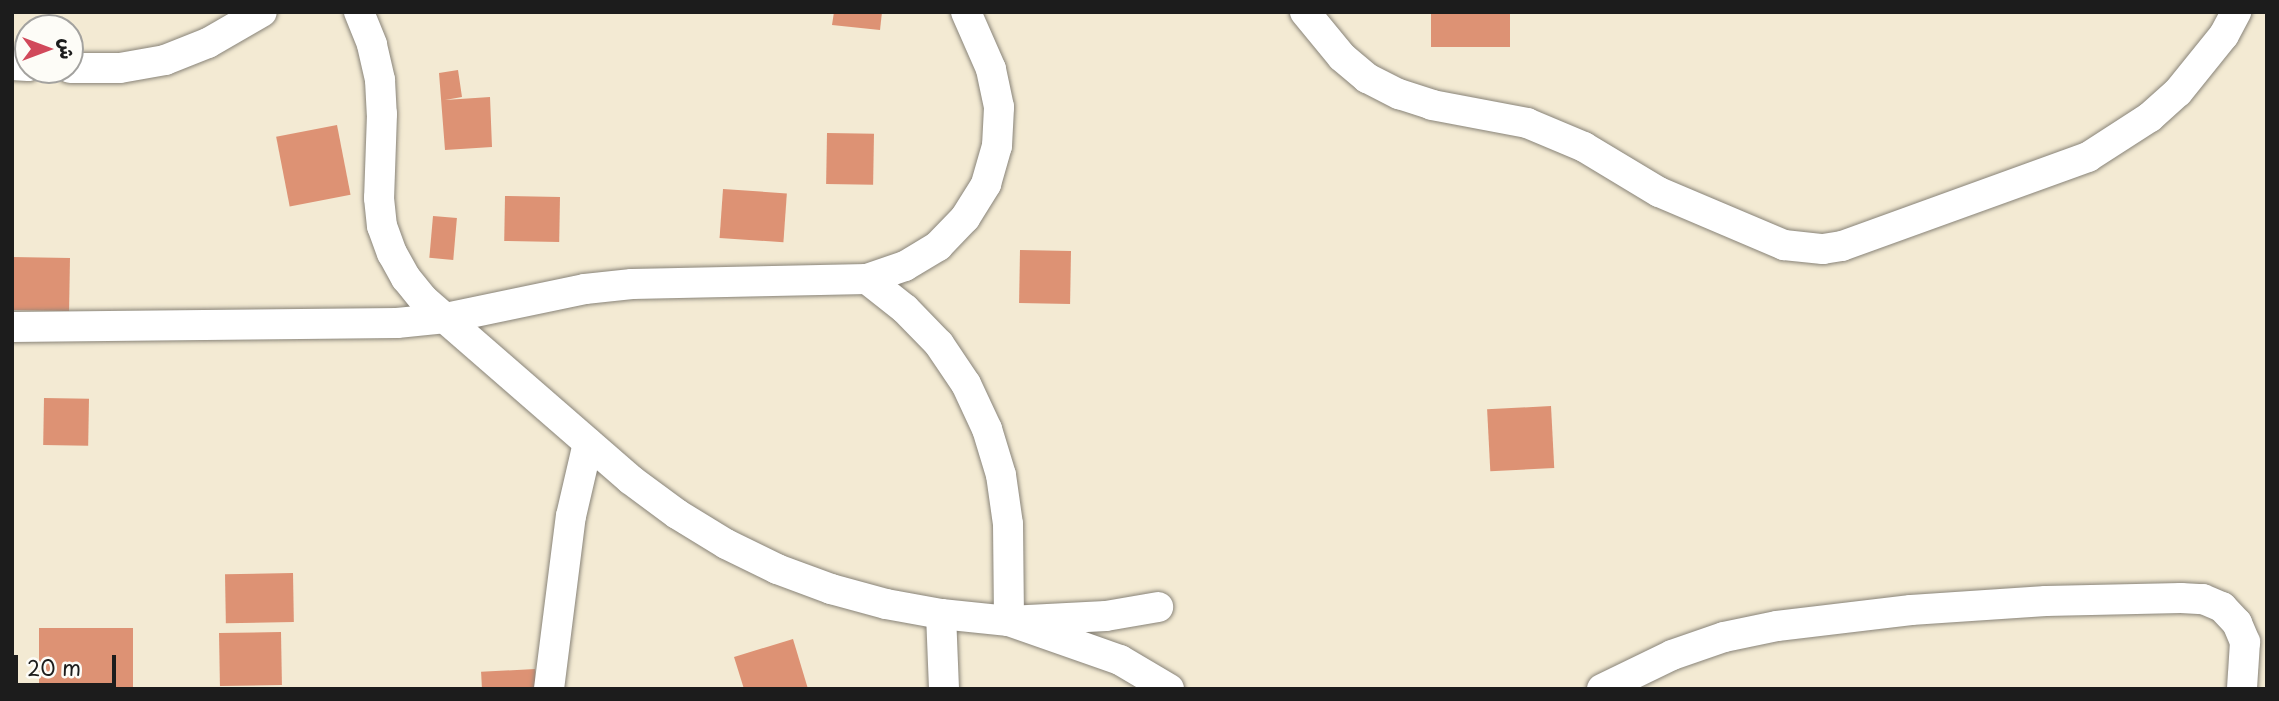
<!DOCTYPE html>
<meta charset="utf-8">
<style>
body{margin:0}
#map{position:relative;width:2279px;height:701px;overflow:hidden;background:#f3ead3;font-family:"Playpen Sans","Playpen Sans Arabic",sans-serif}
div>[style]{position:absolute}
.building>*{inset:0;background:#dd9274;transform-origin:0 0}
.roads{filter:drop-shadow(0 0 2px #888378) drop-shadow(0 0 2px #888378)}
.street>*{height:30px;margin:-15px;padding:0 15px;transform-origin:15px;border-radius:15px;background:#fff}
span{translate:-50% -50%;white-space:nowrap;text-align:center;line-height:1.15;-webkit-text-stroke:6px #fdfcf7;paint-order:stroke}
.frame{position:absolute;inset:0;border:14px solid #1c1c1c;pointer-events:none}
.north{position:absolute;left:14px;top:14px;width:70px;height:70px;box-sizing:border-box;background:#fdfcf7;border:2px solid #a3a29f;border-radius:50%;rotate:90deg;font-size:19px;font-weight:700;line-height:28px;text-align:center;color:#1c1c1c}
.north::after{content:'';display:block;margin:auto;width:24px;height:32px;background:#d1495b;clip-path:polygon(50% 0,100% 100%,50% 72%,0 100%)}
.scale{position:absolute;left:14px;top:655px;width:102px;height:32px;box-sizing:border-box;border:4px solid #1c1c1c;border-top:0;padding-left:9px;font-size:21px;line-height:24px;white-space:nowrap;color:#1c1c1c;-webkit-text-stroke:5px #fdfcf7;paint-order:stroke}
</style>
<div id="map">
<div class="building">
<i style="clip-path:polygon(834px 12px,882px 12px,880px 30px,832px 25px)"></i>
<i style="left:1431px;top:12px;width:79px;height:35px"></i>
<i style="clip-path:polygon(458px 70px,462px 97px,445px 100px,490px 97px,492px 147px,445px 150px,439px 73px)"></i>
<i style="left:337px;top:125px;width:71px;height:62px;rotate:79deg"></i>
<i style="left:827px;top:133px;width:47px;height:51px;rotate:1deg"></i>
<i style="left:723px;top:189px;width:64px;height:49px;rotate:4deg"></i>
<i style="left:505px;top:196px;width:55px;height:45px;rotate:1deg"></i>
<i style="left:433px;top:216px;width:24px;height:42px;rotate:5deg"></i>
<i style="left:1020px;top:250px;width:51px;height:53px;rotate:1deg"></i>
<i style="left:12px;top:257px;width:58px;height:53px;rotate:1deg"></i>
<i style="left:44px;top:398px;width:45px;height:47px;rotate:1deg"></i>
<i style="left:1551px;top:406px;width:62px;height:64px;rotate:87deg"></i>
<i style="left:293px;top:573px;width:49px;height:68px;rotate:89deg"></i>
<i style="left:39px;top:628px;width:94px;height:61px"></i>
<i style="left:281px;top:632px;width:53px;height:62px;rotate:89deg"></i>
<i style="clip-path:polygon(793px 639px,808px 689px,744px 689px,734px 657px)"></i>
<i style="left:535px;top:669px;width:20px;height:54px;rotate:87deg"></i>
</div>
<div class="roads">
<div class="street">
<i style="left:359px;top:12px;width:35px;rotate:68deg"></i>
<i style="left:372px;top:45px;width:36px;rotate:77deg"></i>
<i style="left:380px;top:80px;width:34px;rotate:87deg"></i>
<i style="left:382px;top:114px;width:84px;rotate:92deg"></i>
<i style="left:379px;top:198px;width:28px;rotate:84deg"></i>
<i style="left:382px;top:226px;width:29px;rotate:70deg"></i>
<i style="left:392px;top:253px;width:29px;rotate:61deg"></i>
<i style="left:406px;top:278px;width:28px;rotate:51deg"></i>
<i style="left:424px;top:300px;width:274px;rotate:41deg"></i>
<i style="left:631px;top:480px;width:57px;rotate:36.5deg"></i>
<i style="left:677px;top:514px;width:57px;rotate:31.5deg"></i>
<i style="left:726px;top:544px;width:57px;rotate:26.1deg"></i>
<i style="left:777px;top:569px;width:58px;rotate:20.3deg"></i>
<i style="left:831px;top:589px;width:57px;rotate:15.3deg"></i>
<i style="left:886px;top:604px;width:56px;rotate:10.3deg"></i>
<i style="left:941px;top:614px;width:68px;rotate:5.9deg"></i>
<i style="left:1009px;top:621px;width:97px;rotate:-3deg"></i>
<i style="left:1106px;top:616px;width:53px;rotate:-9.8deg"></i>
<i style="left:1305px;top:12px;width:58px;rotate:50.6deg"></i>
<i style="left:1342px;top:57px;width:33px;rotate:40deg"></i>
<i style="left:1367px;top:78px;width:36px;rotate:27deg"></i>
<i style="left:1399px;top:94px;width:35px;rotate:18deg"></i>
<i style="left:1432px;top:105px;width:97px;rotate:10.7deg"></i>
<i style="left:1527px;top:123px;width:62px;rotate:22.8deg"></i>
<i style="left:1584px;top:147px;width:87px;rotate:31deg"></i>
<i style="left:1659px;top:192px;width:136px;rotate:23deg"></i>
<i style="left:1784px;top:245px;width:39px;rotate:6deg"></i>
<i style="left:1823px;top:249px;width:19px;rotate:-9deg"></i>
<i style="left:1842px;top:246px;width:262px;rotate:-19.9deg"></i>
<i style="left:2088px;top:157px;width:74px;rotate:-32.8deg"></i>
<i style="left:2150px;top:117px;width:38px;rotate:-42deg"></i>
<i style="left:2178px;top:92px;width:73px;rotate:-51.1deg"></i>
<i style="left:2224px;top:35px;width:26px;rotate:-62deg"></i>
<i style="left:12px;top:65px;width:16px;rotate:4deg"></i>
<i style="left:70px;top:68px;width:50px"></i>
<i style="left:120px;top:68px;width:46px;rotate:-10.1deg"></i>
<i style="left:165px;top:60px;width:46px;rotate:-21.6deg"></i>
<i style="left:208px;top:43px;width:62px;rotate:-29.9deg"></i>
<i style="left:867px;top:279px;width:48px;rotate:38.3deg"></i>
<i style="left:905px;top:309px;width:49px;rotate:45.8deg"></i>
<i style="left:939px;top:344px;width:48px;rotate:56deg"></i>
<i style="left:966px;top:384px;width:50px;rotate:65deg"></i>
<i style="left:987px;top:429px;width:48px;rotate:73.1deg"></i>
<i style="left:1001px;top:475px;width:49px;rotate:81.9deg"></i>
<i style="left:1008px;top:524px;width:97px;rotate:89.4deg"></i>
<i style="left:1009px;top:621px;width:118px;rotate:19.4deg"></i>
<i style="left:1120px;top:660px;width:57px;rotate:30.6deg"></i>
<i style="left:12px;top:327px;width:385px;rotate:-0.6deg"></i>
<i style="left:397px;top:323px;width:49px;rotate:-5.8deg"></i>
<i style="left:446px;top:318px;width:142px;rotate:-11.8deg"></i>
<i style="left:585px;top:289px;width:47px;rotate:-6.1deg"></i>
<i style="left:632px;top:284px;width:235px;rotate:-1.2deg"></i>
<i style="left:867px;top:279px;width:40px;rotate:-18.9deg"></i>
<i style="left:905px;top:266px;width:39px;rotate:-31deg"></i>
<i style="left:938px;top:246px;width:39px;rotate:-46deg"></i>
<i style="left:965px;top:218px;width:40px;rotate:-58deg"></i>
<i style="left:986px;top:184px;width:40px;rotate:-74deg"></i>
<i style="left:997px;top:146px;width:39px;rotate:-87deg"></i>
<i style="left:999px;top:107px;width:39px;rotate:-102deg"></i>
<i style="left:991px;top:69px;width:62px;rotate:-113.7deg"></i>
<i style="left:941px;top:614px;width:75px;rotate:87.7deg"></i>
<i style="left:549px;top:689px;width:174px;rotate:-82.8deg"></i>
<i style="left:571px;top:516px;width:75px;rotate:-76.9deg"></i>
<i style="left:1602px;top:689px;width:78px;rotate:-25.9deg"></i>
<i style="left:1672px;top:655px;width:55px;rotate:-19.1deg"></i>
<i style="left:1724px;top:637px;width:54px;rotate:-11.7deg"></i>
<i style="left:1777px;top:626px;width:135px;rotate:-6.8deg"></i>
<i style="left:1911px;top:610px;width:135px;rotate:-3.8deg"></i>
<i style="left:2046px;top:601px;width:135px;rotate:-1.3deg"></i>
<i style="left:2181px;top:598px;width:22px;rotate:3deg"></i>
<i style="left:2203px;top:599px;width:21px;rotate:23deg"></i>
<i style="left:2222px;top:607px;width:22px;rotate:47deg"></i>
<i style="left:2237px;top:623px;width:21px;rotate:67deg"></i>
<i style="left:2245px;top:642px;width:47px;rotate:93.7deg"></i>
</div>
</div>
<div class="frame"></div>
<div class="north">ش</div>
<div class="scale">20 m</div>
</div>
